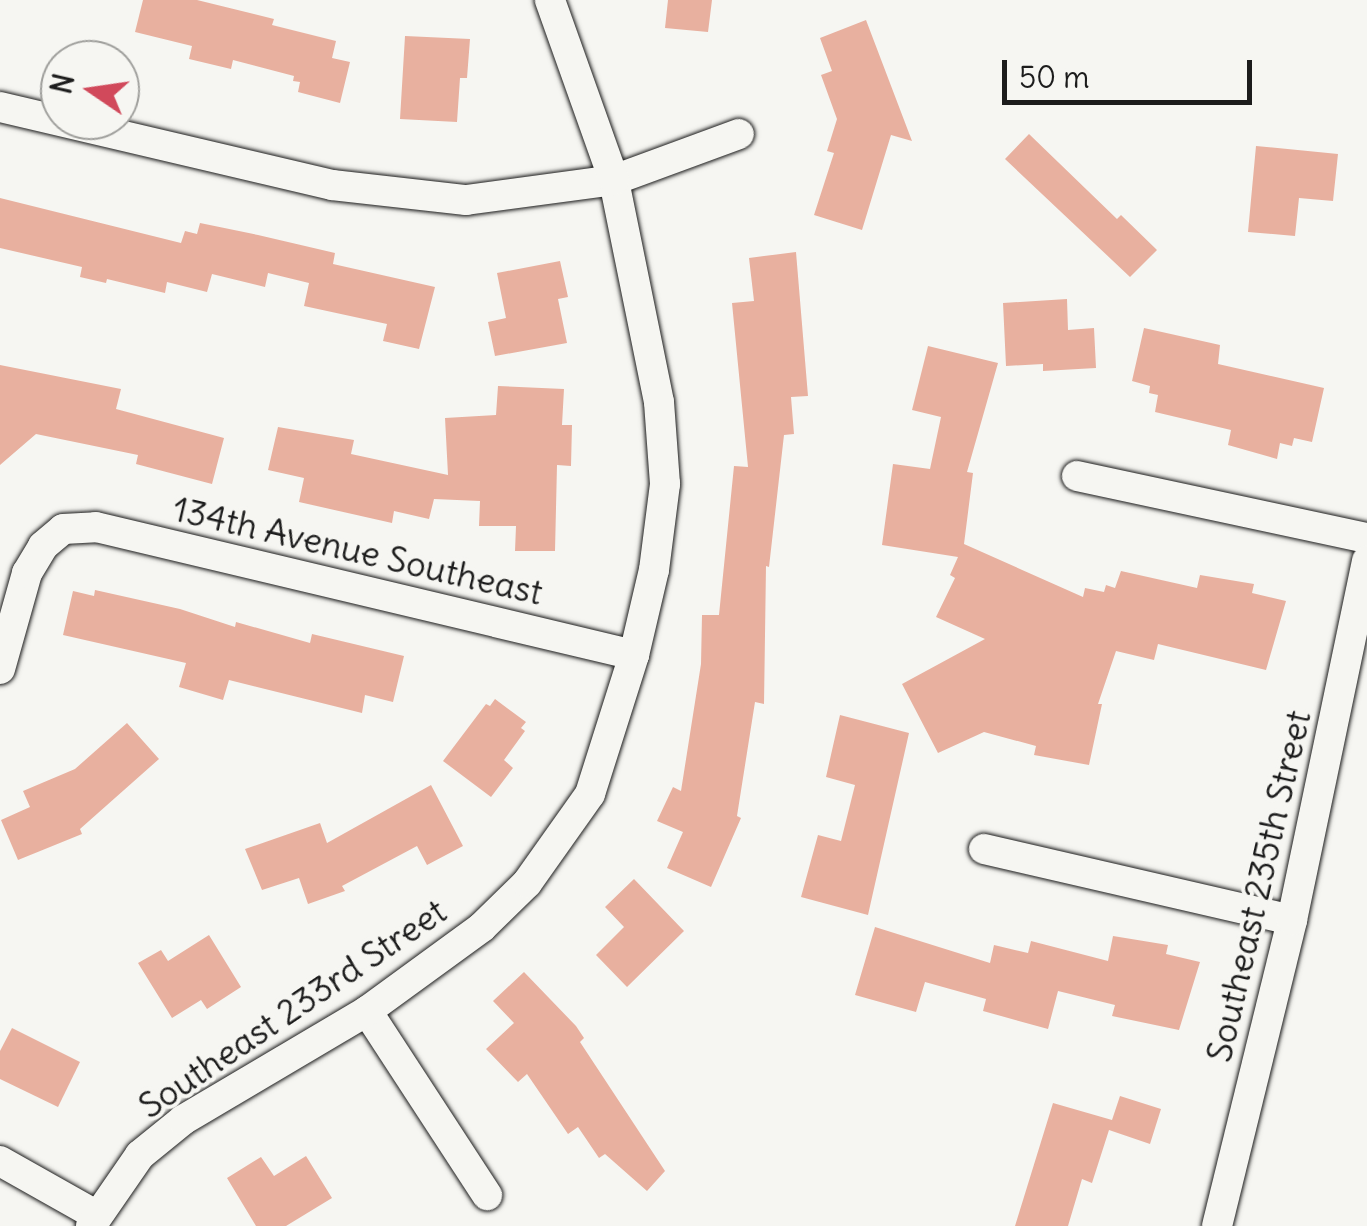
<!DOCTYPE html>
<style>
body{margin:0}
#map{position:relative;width:1367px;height:1226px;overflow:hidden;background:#f6f6f2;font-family:Delius,sans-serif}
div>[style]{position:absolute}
.building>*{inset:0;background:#e8b09f}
.roads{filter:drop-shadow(0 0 2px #1c1c1c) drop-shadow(0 0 2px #1c1c1c)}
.street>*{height:30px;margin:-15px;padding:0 15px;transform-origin:15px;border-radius:15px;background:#f6f6f2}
span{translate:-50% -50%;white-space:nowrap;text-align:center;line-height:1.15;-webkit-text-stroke:8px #f6f6f2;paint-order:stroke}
.street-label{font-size:35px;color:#1c1c1c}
.north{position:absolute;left:40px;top:40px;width:100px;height:100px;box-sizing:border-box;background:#f6f6f2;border:2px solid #9f9f9c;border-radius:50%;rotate:283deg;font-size:28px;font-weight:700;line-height:40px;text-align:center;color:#1c1c1c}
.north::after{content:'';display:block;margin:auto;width:35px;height:45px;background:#d1495b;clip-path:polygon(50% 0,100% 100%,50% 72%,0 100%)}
.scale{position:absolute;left:1002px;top:60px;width:250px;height:45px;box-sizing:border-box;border:5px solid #1c1c1c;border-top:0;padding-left:12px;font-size:30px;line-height:35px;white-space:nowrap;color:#1c1c1c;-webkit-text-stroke:8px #f6f6f2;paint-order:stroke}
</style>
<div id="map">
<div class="building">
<i style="clip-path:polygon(143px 0,197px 0,274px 19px,272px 25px,336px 41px,332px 58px,350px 62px,340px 103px,298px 92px,300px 82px,293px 81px,294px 76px,233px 60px,231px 69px,189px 59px,192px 46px,135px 32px)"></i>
<i style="clip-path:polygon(668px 0,712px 0,708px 32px,665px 28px)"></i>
<i style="clip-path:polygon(866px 20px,912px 141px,891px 135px,862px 230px,814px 215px,834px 153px,827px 151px,837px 119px,821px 75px,832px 71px,820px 38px)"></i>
<i style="clip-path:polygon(405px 36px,470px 39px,467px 78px,460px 78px,457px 122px,400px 119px)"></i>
<i style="clip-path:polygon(1029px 134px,1117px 219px,1121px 215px,1157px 250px,1130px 277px,1005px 159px)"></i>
<i style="clip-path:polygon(1256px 146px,1338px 154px,1333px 201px,1299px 198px,1295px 236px,1248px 232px)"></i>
<i style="clip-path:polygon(0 198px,181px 243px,185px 231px,197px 234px,200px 223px,258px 235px,335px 253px,333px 264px,435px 287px,419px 349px,383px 341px,387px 324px,304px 306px,309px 283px,268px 273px,265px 287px,212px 274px,207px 292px,167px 282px,165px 293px,107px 279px,106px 283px,80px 277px,82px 267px,0 248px)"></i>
<i style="clip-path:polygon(796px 252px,808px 396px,791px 397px,794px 434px,784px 435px,769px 567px,766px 566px,764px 704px,755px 702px,737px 816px,741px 818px,711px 887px,667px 868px,683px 832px,657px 821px,673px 787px,681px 791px,701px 664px,702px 615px,719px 615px,734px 466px,748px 467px,732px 303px,754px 301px,749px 258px)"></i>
<i style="clip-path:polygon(560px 261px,568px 297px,558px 299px,567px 343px,495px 356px,488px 322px,506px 318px,497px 273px)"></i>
<i style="clip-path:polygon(1067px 299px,1068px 330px,1094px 328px,1096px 368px,1043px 371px,1043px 364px,1006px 366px,1003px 303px)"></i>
<i style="clip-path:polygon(1144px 328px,1220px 345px,1218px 364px,1324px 388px,1312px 442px,1294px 438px,1292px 446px,1280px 443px,1277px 459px,1228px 445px,1231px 430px,1155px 412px,1158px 395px,1149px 393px,1150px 386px,1132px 381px)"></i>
<i style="clip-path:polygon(928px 346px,998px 363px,967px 472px,973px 473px,964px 544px,1083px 597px,1085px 588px,1104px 592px,1106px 585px,1115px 588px,1121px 571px,1197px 588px,1200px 575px,1254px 584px,1252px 593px,1286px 601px,1266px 670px,1158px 644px,1154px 660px,1116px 651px,1098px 704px,1102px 704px,1089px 765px,1034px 755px,1036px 746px,984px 732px,938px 753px,902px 684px,985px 639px,936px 617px,955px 578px,950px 575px,958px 557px,882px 545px,893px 464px,930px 469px,941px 417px,912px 410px)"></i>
<i style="clip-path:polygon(0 365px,121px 389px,116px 409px,224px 438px,212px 484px,136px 464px,138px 455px,36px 434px,0 465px)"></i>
<i style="clip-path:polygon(498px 386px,564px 389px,562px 425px,572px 425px,571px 466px,557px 465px,555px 551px,515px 551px,516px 526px,479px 526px,480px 501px,434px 499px,429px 519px,394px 511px,392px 523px,299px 502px,304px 478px,268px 470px,278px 427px,354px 440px,351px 454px,448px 475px,445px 418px,496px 415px)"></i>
<i style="clip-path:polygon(95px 590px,180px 609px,235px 627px,236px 622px,310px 643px,312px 634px,404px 656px,393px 702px,365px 695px,362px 713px,229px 680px,223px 700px,179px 687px,186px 663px,63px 635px,73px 591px,94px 596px)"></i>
<i style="clip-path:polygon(495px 699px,526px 722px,521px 728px,525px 731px,504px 760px,513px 768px,491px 797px,443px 761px,486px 704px,490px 706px)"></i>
<i style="clip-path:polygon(840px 715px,909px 733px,868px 915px,801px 897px,818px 835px,841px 841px,855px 785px,826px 777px)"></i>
<i style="clip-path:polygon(127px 723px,159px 759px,80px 829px,82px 834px,18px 860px,1px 820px,30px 807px,23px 791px,75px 769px)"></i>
<i style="clip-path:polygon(431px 785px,463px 846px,427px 865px,417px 846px,342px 886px,345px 891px,308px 904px,299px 878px,262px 890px,245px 849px,320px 823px,327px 843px)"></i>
<i style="clip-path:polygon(634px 879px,684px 931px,627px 987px,596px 955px,624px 927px,605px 907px)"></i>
<i style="clip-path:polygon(875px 927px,990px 963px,994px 945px,1028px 953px,1031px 941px,1108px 961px,1113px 936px,1168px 945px,1166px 954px,1200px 962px,1179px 1030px,1112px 1016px,1115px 1005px,1058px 991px,1048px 1029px,983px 1011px,986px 999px,925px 982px,916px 1012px,855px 995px)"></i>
<i style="clip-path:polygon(209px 935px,241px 987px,207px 1009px,201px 1000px,172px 1018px,138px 963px,161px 950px,168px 961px)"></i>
<i style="clip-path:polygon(524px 972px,576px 1026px,584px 1038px,580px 1042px,665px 1171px,647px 1191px,605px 1154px,599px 1158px,578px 1127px,568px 1134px,527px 1074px,518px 1082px,486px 1049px,514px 1023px,493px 1001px)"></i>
<i style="clip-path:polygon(12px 1028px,80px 1062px,58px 1107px,0 1079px,0 1051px)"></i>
<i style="clip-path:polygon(1120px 1096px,1161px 1109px,1150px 1144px,1109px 1130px,1092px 1183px,1082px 1179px,1068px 1226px,1015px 1226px,1053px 1103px,1112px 1120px)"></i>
<i style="clip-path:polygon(306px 1156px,332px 1198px,286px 1226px,256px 1226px,227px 1178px,261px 1157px,274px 1176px)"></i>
</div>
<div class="roads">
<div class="street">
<i style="left:0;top:107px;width:341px;rotate:13.2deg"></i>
<i style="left:332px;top:185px;width:135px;rotate:6.4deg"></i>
<i style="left:466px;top:200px;width:149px;rotate:-7.7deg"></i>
<i style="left:614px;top:180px;width:133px;rotate:-20.2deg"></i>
<i style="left:1077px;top:476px;width:297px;rotate:12.1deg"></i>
<i style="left:0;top:669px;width:100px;rotate:-74.3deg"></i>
<i style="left:27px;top:573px;width:31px;rotate:-59deg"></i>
<i style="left:43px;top:546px;width:26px;rotate:-40deg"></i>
<i style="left:63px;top:529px;width:33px;rotate:-3deg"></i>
<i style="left:96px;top:527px;width:553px;rotate:13.38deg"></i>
<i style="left:984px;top:849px;width:316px;rotate:13deg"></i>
<i style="left:367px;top:1011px;width:220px;rotate:56.9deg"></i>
<i style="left:0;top:1161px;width:110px;rotate:29.4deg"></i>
<i style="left:91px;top:1226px;width:86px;rotate:-55.4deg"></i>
<i style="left:140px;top:1155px;width:55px;rotate:-39.1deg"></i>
<i style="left:183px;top:1120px;width:214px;rotate:-30.6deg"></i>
<i style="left:367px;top:1011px;width:142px;rotate:-36.1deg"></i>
<i style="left:482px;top:927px;width:63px;rotate:-44.4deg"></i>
<i style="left:527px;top:883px;width:109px;rotate:-54.7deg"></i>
<i style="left:590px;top:794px;width:146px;rotate:-72.4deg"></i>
<i style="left:634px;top:655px;width:87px;rotate:-76.8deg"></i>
<i style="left:654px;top:570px;width:87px;rotate:-82.7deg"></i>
<i style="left:665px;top:484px;width:82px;rotate:-94.2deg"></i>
<i style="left:659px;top:402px;width:227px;rotate:-101.5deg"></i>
<i style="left:614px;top:180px;width:191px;rotate:-109.6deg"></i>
<i style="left:1217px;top:1226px;width:315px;rotate:-76.2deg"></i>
<i style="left:1292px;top:920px;width:367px;rotate:-78.2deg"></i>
</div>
</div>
<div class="street-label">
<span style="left:358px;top:550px;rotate:13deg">134th Avenue Southeast</span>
<span style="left:1258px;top:886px;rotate:-77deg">Southeast 235th Street</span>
<span style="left:292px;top:1008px;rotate:-34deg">Southeast 233rd Street</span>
</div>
<div class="north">N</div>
<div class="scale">50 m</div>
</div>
